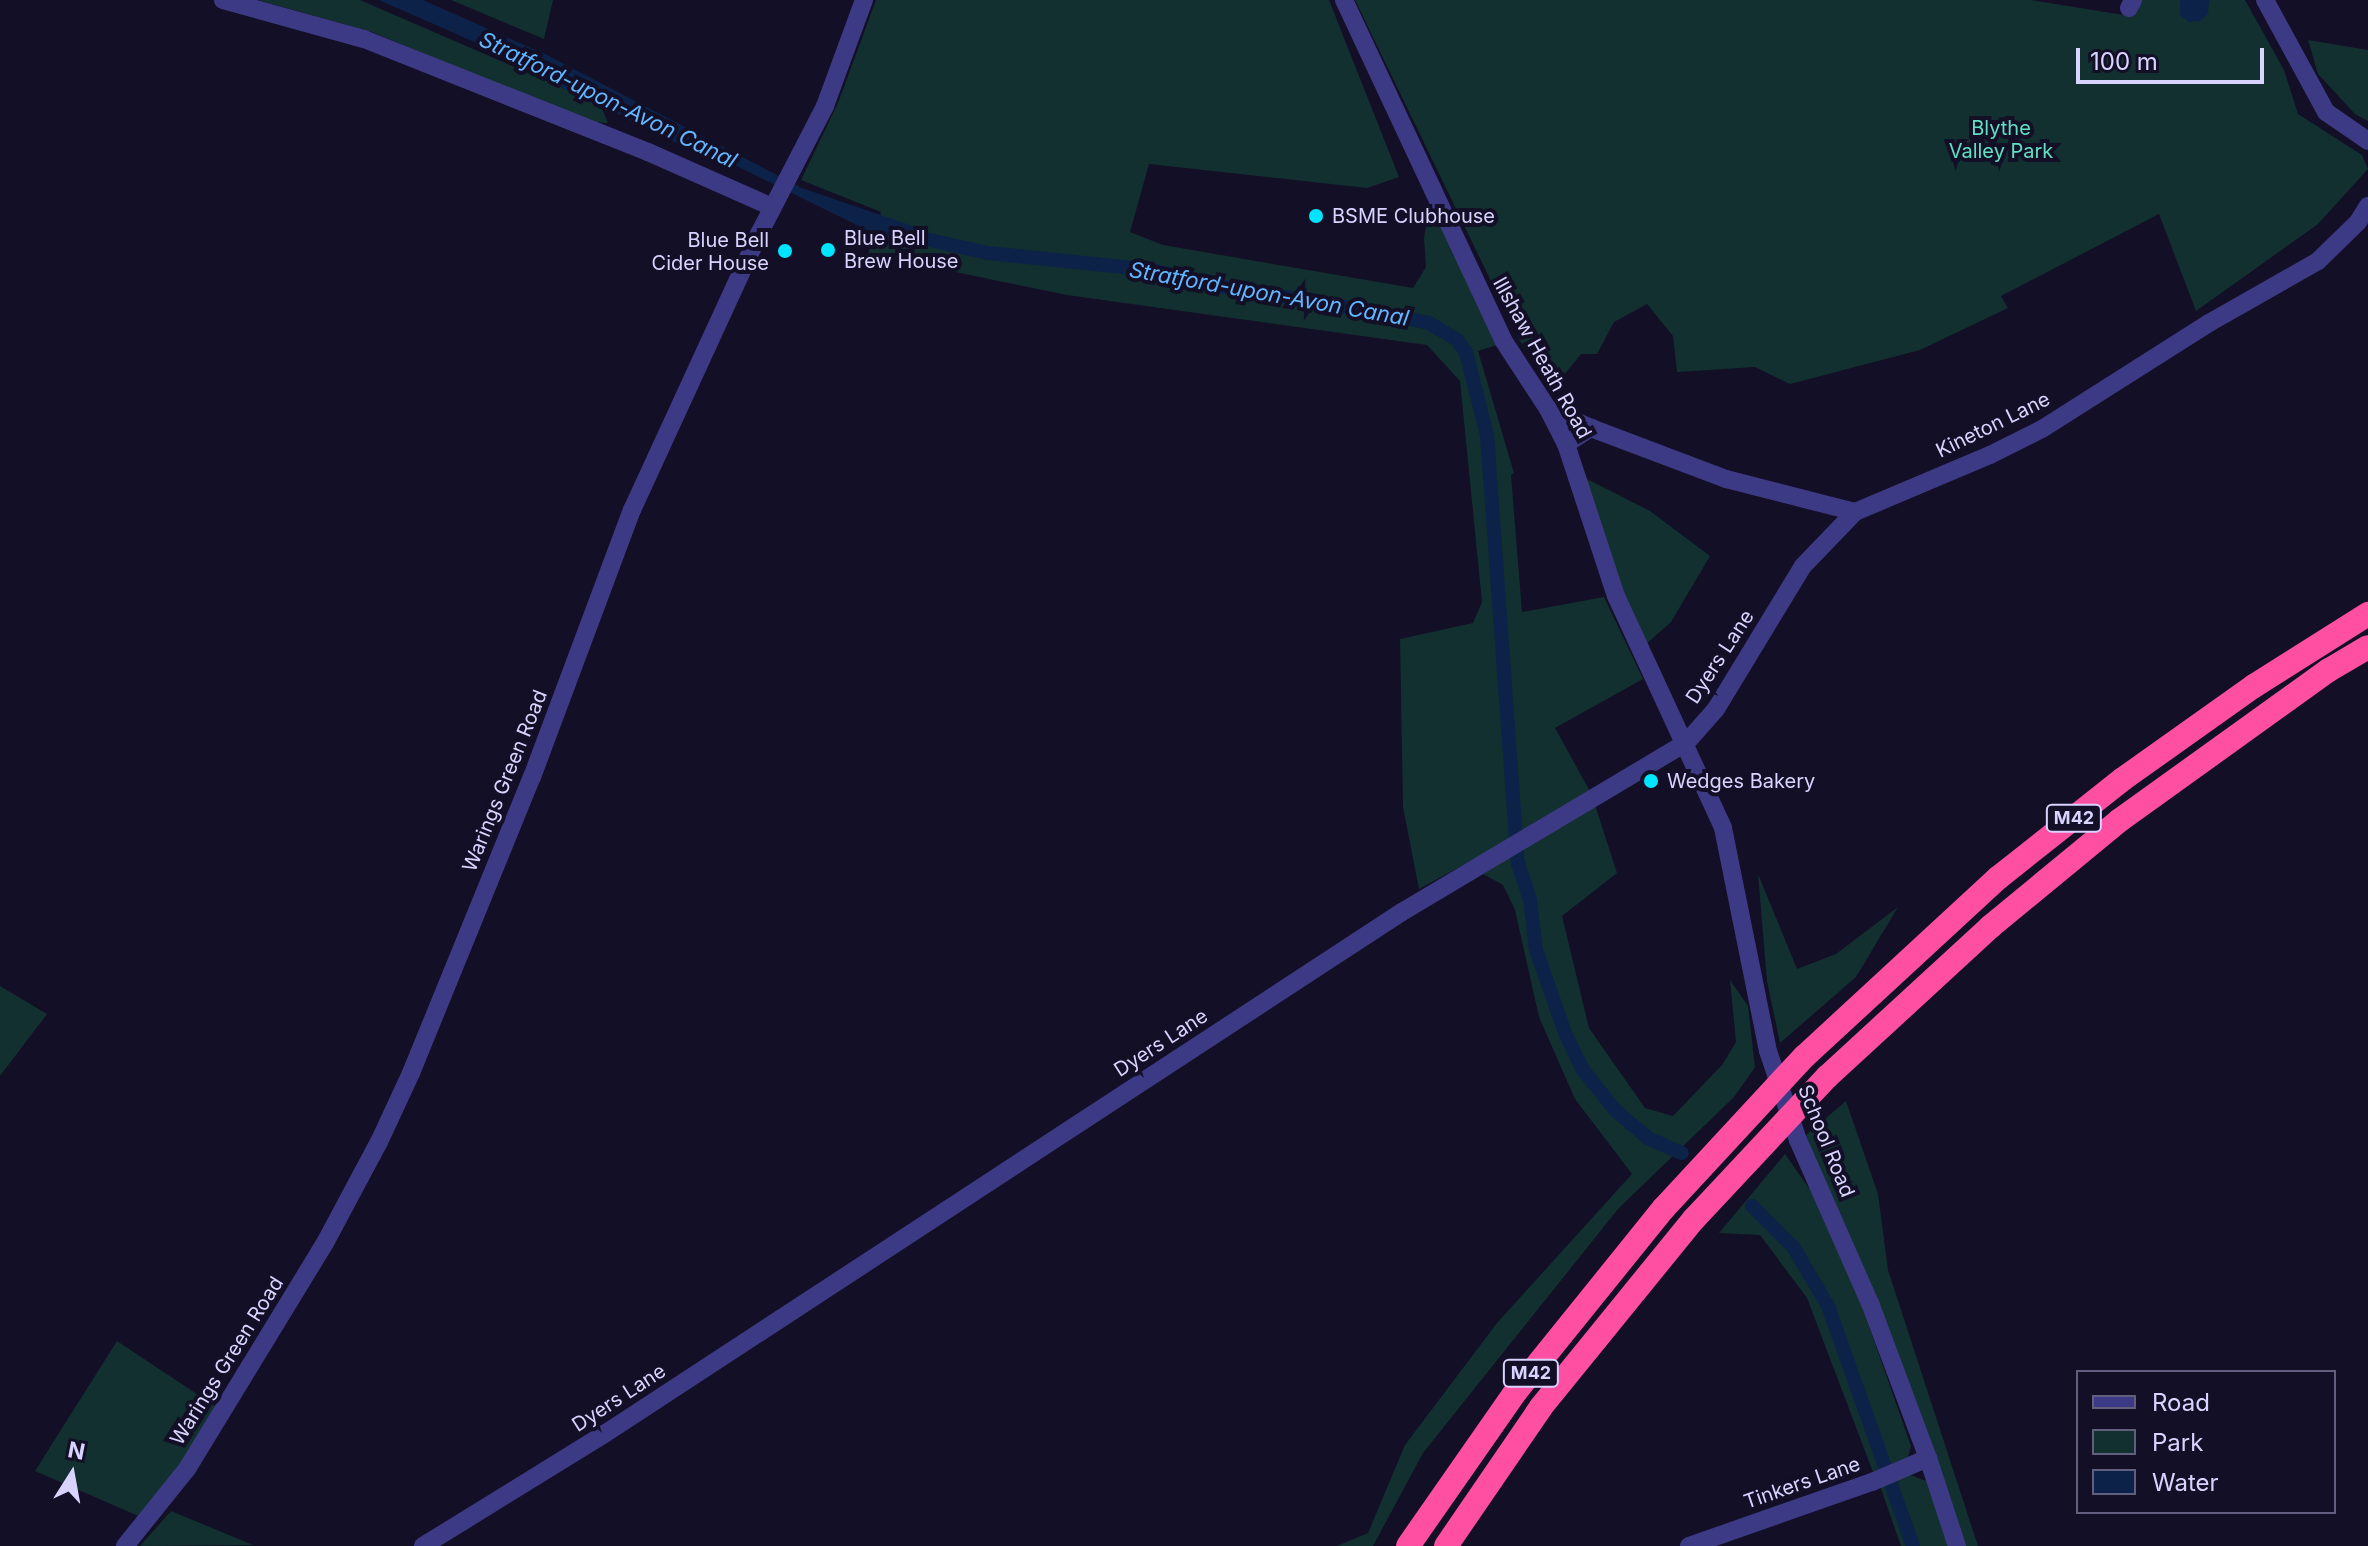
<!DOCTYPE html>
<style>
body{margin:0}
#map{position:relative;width:2368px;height:1546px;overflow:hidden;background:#130f26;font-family:Inter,sans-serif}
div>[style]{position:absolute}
.green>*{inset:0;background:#12302f}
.water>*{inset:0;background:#0c2248}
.canal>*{height:14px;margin:-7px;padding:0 7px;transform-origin:7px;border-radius:7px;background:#0c2248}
.minor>*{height:18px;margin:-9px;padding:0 9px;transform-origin:9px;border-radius:9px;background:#3d3a85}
.highway>*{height:24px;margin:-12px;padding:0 12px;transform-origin:12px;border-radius:12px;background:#ff4fa3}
.highway-bridge>*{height:24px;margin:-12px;padding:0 12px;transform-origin:12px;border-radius:12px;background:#ff4fa3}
.dots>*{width:22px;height:22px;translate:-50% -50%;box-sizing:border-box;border:4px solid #130f26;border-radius:50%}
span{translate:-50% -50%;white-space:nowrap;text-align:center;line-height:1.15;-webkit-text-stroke:8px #130f26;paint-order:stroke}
.shield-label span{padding:2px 6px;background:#130f26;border:2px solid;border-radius:6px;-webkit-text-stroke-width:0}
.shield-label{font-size:18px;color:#d9d4ff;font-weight:700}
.park-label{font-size:20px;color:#5fe0c0}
.poi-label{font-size:20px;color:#d9d4ff}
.left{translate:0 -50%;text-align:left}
.right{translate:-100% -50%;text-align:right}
.street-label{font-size:20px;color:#d9d4ff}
.water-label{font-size:22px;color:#62b6ff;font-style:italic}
.legend{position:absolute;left:2076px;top:1370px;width:260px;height:144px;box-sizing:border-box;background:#130f26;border:2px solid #625e7d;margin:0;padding:10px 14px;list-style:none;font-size:24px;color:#d9d4ff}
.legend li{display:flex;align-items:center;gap:16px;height:40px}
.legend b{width:40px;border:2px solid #625e7d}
.north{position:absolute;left:32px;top:1434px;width:80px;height:80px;-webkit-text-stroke:6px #130f26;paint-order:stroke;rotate:11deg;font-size:22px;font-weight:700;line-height:32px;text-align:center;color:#d9d4ff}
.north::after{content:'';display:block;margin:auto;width:28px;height:36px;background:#d9d4ff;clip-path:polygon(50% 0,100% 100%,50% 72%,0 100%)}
.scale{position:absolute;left:2076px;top:48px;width:188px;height:36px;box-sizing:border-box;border:4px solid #d9d4ff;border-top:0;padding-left:10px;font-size:24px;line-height:28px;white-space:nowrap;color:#d9d4ff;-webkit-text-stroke:6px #130f26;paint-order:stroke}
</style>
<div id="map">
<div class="green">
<i style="clip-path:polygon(258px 0,360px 0,600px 104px,608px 123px,589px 122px,372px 32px)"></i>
<i style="clip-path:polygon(451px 0,553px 0,544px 39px)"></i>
<i style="clip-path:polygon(876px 0,1329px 0,1399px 177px,1367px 188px,1149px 164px,1130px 232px,1163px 245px,1413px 288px,1426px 267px,1424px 238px,1430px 199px,1497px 345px,1478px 351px,1514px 473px,1511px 475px,1522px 612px,1604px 597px,1643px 679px,1555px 728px,1592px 795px,1419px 889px,1403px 807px,1400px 639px,1473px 623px,1482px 602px,1460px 381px,1427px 345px,1067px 295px,868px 254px,881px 212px,801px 180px,838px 103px)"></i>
<i style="clip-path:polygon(1355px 0,2031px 0,2130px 16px,2139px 0,2245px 0,2284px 70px,2298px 114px,2362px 155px,2368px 169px,2318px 224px,2196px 311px,2159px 214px,2001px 296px,2008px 308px,1920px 350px,1790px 384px,1755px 367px,1677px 372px,1673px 336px,1647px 304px,1614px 322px,1597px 354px,1581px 354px,1552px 390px,1520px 341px)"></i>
<i style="clip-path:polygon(2308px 40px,2368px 50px,2368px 121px,2355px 114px,2318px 74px)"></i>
<i style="clip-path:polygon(1585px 478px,1650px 511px,1710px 556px,1671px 622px,1645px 645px,1624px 594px)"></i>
<i style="clip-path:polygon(1595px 805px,1617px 873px,1562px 916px,1589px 1028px,1645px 1108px,1673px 1116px,1722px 1065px,1736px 1042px,1730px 980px,1748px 1006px,1755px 1067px,1734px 1097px,1618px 1209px,1423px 1453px,1373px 1546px,1337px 1546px,1368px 1533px,1405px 1445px,1497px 1323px,1632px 1174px,1575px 1099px,1539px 1017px,1515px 910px,1503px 885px,1483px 874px)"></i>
<i style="clip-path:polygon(1758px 874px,1797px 969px,1836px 954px,1898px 907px,1856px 977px,1780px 1043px,1767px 981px)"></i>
<i style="clip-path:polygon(0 986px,47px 1014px,0 1076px)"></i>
<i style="clip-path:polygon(1846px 1101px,1878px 1194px,1888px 1270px,1978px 1546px,1964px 1546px,1806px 1135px)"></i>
<i style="clip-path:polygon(1785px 1154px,1811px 1191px,1844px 1255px,1911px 1446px,1908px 1457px,1873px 1472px,1807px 1298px,1760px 1235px,1719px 1233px)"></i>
<i style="clip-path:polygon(117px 1341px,218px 1408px,143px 1518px,35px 1471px)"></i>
<i style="clip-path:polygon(1908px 1474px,1926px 1481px,1950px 1546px,1901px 1546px,1880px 1486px)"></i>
<i style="clip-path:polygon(171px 1511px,253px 1545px,140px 1546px)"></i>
</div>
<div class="water">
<i style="clip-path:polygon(379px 0,423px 0,547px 55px,802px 188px,927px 231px,923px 249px,875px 234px,567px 83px)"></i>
<i style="clip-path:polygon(2180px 0,2209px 0,2208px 14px,2200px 21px,2189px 22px,2180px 15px)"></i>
</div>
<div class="canal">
<i style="left:550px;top:74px;width:179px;rotate:25.8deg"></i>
<i style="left:907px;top:235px;width:83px;rotate:12.5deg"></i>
<i style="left:988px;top:253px;width:165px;rotate:5.9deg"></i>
<i style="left:1152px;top:270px;width:58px;rotate:14deg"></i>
<i style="left:1208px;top:284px;width:176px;rotate:9.5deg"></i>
<i style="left:1382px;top:313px;width:48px;rotate:12deg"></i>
<i style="left:1429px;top:323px;width:33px;rotate:31deg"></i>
<i style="left:1457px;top:340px;width:15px;rotate:53deg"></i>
<i style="left:1466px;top:352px;width:86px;rotate:75.8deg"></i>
<i style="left:1487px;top:435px;width:429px;rotate:85.9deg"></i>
<i style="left:1518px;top:863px;width:38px;rotate:72deg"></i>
<i style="left:1530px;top:899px;width:51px;rotate:83.3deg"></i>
<i style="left:1536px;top:950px;width:88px;rotate:70.7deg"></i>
<i style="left:1565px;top:1033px;width:41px;rotate:64.1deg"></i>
<i style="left:1583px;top:1070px;width:53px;rotate:51.2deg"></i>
<i style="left:1616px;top:1111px;width:42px;rotate:40.2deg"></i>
<i style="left:1648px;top:1138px;width:37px;rotate:24deg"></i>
<i style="left:1752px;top:1206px;width:59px;rotate:45deg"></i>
<i style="left:1794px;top:1248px;width:67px;rotate:59.6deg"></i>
<i style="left:1828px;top:1306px;width:255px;rotate:70.5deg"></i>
</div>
<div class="minor">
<i style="left:223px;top:0;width:146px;rotate:15.5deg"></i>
<i style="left:364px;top:39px;width:306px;rotate:21.7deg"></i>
<i style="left:648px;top:152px;width:136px;rotate:23.9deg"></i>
<i style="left:1344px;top:0;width:375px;rotate:64.9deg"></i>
<i style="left:1503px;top:340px;width:82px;rotate:56.9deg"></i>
<i style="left:1548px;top:409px;width:39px;rotate:63deg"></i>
<i style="left:1566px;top:444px;width:160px;rotate:71.8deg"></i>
<i style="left:1616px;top:596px;width:255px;rotate:65.2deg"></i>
<i style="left:1723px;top:828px;width:227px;rotate:78.6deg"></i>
<i style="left:1768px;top:1051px;width:94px;rotate:71.4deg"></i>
<i style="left:1798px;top:1140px;width:178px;rotate:66.2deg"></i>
<i style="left:1870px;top:1303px;width:165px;rotate:69.5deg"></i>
<i style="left:1928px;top:1458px;width:93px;rotate:71.8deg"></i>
<i style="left:2265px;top:0;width:128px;rotate:61.4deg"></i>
<i style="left:2326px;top:112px;width:51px;rotate:34.6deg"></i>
<i style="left:2129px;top:8px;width:9px;rotate:-63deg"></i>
<i style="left:1548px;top:409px;width:47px;rotate:23.8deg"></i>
<i style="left:1566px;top:444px;width:30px;rotate:-33deg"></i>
<i style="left:1591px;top:428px;width:144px;rotate:20.7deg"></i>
<i style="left:1726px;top:479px;width:133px;rotate:14.3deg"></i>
<i style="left:1855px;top:512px;width:147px;rotate:-22.9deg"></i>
<i style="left:1990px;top:455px;width:58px;rotate:-26.6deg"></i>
<i style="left:2042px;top:429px;width:198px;rotate:-32.4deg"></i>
<i style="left:2209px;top:323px;width:125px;rotate:-29.6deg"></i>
<i style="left:2318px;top:261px;width:56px;rotate:-44.3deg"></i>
<i style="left:2358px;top:222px;width:19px;rotate:-58deg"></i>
<i style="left:125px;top:1546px;width:99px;rotate:-51.2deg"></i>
<i style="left:187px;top:1469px;width:265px;rotate:-58.6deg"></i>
<i style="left:325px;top:1243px;width:115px;rotate:-61.9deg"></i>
<i style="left:379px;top:1142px;width:76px;rotate:-65.1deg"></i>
<i style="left:411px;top:1073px;width:320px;rotate:-67.8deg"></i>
<i style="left:532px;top:777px;width:285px;rotate:-69.5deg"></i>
<i style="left:632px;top:510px;width:304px;rotate:-65.3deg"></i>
<i style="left:759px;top:234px;width:144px;rotate:-62.7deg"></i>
<i style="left:825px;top:106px;width:113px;rotate:-69.8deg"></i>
<i style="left:423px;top:1546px;width:215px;rotate:-31.7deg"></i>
<i style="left:606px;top:1433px;width:951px;rotate:-33.21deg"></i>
<i style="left:1402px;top:912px;width:330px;rotate:-30.8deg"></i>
<i style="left:1686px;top:743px;width:45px;rotate:-48.6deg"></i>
<i style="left:1716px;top:709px;width:167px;rotate:-58.7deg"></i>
<i style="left:1803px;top:566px;width:75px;rotate:-46.1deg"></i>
<i style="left:1689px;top:1546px;width:194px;rotate:-19.3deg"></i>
<i style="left:1872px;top:1482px;width:61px;rotate:-23.2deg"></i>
</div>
<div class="highway">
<i style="left:1805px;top:1056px;width:263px;rotate:-42.7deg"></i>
<i style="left:1998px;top:878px;width:159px;rotate:-38.4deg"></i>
<i style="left:2123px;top:779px;width:161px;rotate:-35.4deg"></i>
<i style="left:2254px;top:686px;width:135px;rotate:-32.3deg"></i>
<i style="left:1827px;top:1077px;width:222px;rotate:-42.6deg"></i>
<i style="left:1990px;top:927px;width:168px;rotate:-39.5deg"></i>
<i style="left:2120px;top:820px;width:257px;rotate:-35.7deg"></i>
<i style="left:2329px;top:670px;width:45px;rotate:-30.5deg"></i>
<i style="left:1408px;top:1546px;width:190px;rotate:-55.1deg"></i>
<i style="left:1517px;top:1390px;width:234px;rotate:-51.1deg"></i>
<i style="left:1446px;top:1546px;width:168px;rotate:-55.6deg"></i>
<i style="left:1541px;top:1407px;width:242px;rotate:-50.9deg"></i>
</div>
<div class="highway-bridge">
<i style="left:1664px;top:1208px;width:207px;rotate:-47.2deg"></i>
<i style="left:1694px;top:1219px;width:195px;rotate:-46.9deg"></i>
</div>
<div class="dots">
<i style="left:1316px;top:216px;background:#00e5ff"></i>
<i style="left:828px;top:250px;background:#00e5ff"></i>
<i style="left:785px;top:251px;background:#00e5ff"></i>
<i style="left:1651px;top:781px;background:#00e5ff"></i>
</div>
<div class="shield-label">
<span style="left:2074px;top:818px">M42</span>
<span style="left:1531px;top:1373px">M42</span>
</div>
<div class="park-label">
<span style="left:2001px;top:140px">Blythe<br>Valley Park</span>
</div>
<div class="poi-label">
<span class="left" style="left:1332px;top:216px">BSME Clubhouse</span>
<span class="left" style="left:844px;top:250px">Blue Bell<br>Brew House</span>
<span class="right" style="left:769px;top:252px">Blue Bell<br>Cider House</span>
<span class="left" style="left:1667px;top:781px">Wedges Bakery</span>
</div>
<div class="street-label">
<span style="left:1542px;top:358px;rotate:61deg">Illshaw Heath Road</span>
<span style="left:1993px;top:425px;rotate:-26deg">Kineton Lane</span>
<span style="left:1720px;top:657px;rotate:-57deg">Dyers Lane</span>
<span style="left:505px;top:781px;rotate:-68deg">Warings Green Road</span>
<span style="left:1161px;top:1043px;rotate:-33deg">Dyers Lane</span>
<span style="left:1826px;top:1141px;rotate:68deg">School Road</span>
<span style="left:227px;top:1361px;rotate:-58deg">Warings Green Road</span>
<span style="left:619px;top:1398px;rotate:-33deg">Dyers Lane</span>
<span style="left:1802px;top:1483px;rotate:-19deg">Tinkers Lane</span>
</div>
<div class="water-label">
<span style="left:608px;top:100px;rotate:26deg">Stratford-upon-Avon Canal</span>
<span style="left:1269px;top:294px;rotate:10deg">Stratford-upon-Avon Canal</span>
</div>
<ul class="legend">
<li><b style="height:10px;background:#3d3a85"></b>Road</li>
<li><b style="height:22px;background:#12302f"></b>Park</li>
<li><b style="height:22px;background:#0c2248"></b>Water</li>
</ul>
<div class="north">N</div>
<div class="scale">100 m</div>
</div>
